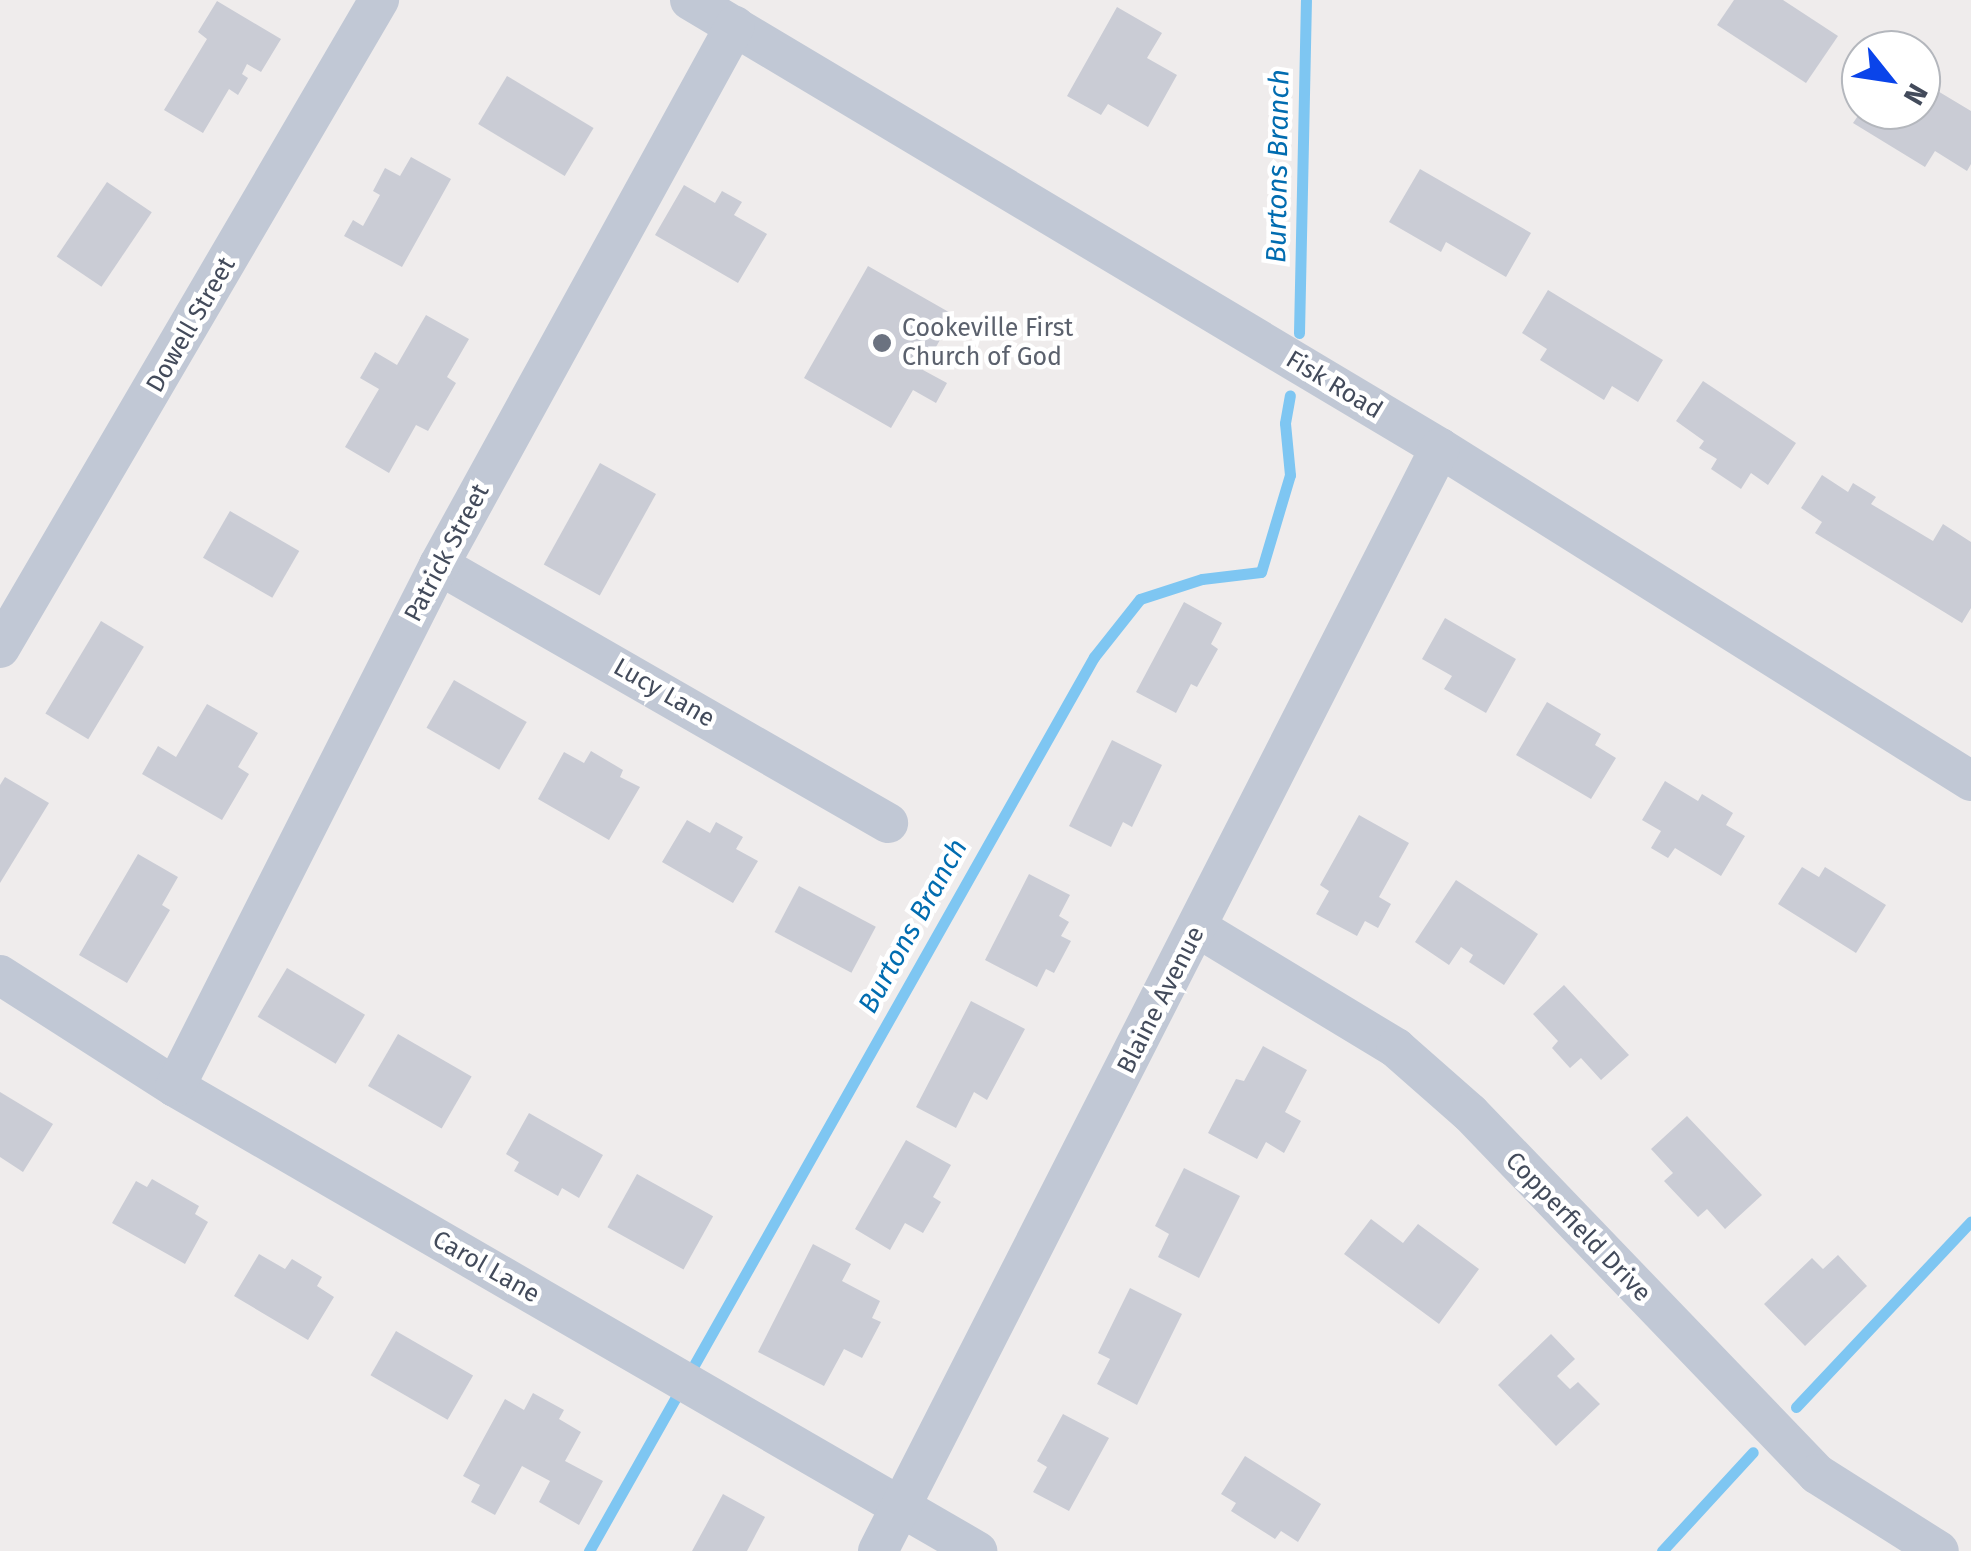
<!DOCTYPE html>
<style>
body{margin:0}
#map{position:relative;width:1971px;height:1551px;overflow:hidden;background:#efecec;font-family:"Fira Sans",sans-serif}
div>[style]{position:absolute}
.stream>*{height:11px;margin:-5.5px;padding:0 5.5px;transform-origin:5.5px;border-radius:5.5px;background:#7ec6f2}
.building>*{inset:0;background:#caccd5;transform-origin:0 0}
.street>*{height:40px;margin:-20px;padding:0 20px;transform-origin:20px;border-radius:20px;background:#c1c8d5}
.dots>*{width:28px;height:28px;translate:-50% -50%;box-sizing:border-box;border:5px solid #fff;border-radius:50%}
span{translate:-50% -50%;white-space:nowrap;text-align:center;line-height:1.15;-webkit-text-stroke:9px #fff;paint-order:stroke}
.street-label{font-size:25px;color:#434b5b}
.worship-label{font-size:25px;color:#5b616d}
.left{translate:0 -50%;text-align:left}
.water-label{font-size:28px;color:#016cb0;font-style:italic}
.north{position:absolute;left:1841px;top:30px;width:100px;height:100px;box-sizing:border-box;background:#fff;border:2px solid #b4b7bd;border-radius:50%;rotate:120deg;font-size:28px;font-weight:700;line-height:40px;text-align:center;color:#434b5b}
.north::after{content:'';display:block;margin:auto;width:35px;height:45px;background:#0a44ea;clip-path:polygon(50% 0,100% 100%,50% 72%,0 100%)}
</style>
<div id="map">
<div class="stream">
<i style="left:1299px;top:333px;width:333px;rotate:-88.8deg"></i>
<i style="left:1796px;top:1407px;width:255px;rotate:-46.7deg"></i>
<i style="left:589px;top:1551px;width:1027px;rotate:-60.54deg"></i>
<i style="left:1094px;top:657px;width:74px;rotate:-51.6deg"></i>
<i style="left:1140px;top:599px;width:65px;rotate:-17.9deg"></i>
<i style="left:1202px;top:579px;width:59px;rotate:-6.8deg"></i>
<i style="left:1261px;top:572px;width:101px;rotate:-73.4deg"></i>
<i style="left:1290px;top:475px;width:52px;rotate:-95.5deg"></i>
<i style="left:1285px;top:423px;width:28px;rotate:-80deg"></i>
<i style="left:1662px;top:1551px;width:134px;rotate:-47.4deg"></i>
</div>
<div class="building">
<i style="clip-path:polygon(1734px 0,1783px 0,1838px 36px,1806px 83px,1717px 25px)"></i>
<i style="clip-path:polygon(217px 1px,281px 39px,261px 72px,247px 64px,242px 74px,248px 78px,238px 95px,229px 89px,203px 133px,164px 110px,207px 39px,198px 32px)"></i>
<i style="clip-path:polygon(1117px 7px,1162px 33px,1147px 58px,1177px 75px,1148px 127px,1108px 104px,1101px 115px,1067px 96px)"></i>
<i style="left:507px;top:76px;width:101px;height:56px;rotate:31deg"></i>
<i style="clip-path:polygon(1921px 81px,1971px 111px,1971px 164px,1967px 171px,1935px 151px,1925px 167px,1853px 123px,1862px 110px,1921px 110px)"></i>
<i style="clip-path:polygon(411px 157px,451px 179px,402px 267px,344px 236px,353px 220px,363px 226px,380px 195px,373px 191px,385px 168px,400px 176px)"></i>
<i style="clip-path:polygon(1420px 169px,1531px 233px,1506px 277px,1446px 242px,1441px 252px,1389px 222px)"></i>
<i style="left:107px;top:182px;width:54px;height:90px;rotate:34deg"></i>
<i style="clip-path:polygon(684px 185px,715px 203px,722px 191px,742px 202px,734px 215px,767px 234px,738px 283px,655px 235px)"></i>
<i style="clip-path:polygon(868px 266px,954px 315px,923px 370px,947px 383px,936px 403px,913px 390px,891px 428px,804px 378px)"></i>
<i style="clip-path:polygon(1548px 290px,1663px 360px,1638px 402px,1612px 386px,1604px 400px,1540px 360px,1547px 349px,1522px 333px)"></i>
<i style="clip-path:polygon(426px 315px,469px 339px,447px 377px,456px 383px,428px 431px,416px 425px,389px 473px,345px 447px,379px 389px,360px 378px,375px 352px,397px 365px)"></i>
<i style="clip-path:polygon(1703px 381px,1796px 443px,1768px 485px,1751px 473px,1741px 489px,1711px 469px,1717px 459px,1699px 448px,1704px 441px,1676px 421px)"></i>
<i style="left:600px;top:463px;width:64px;height:116px;rotate:29deg"></i>
<i style="clip-path:polygon(1822px 475px,1848px 492px,1853px 483px,1876px 497px,1871px 504px,1933px 541px,1943px 524px,1971px 542px,1971px 608px,1962px 623px,1815px 533px,1822px 522px,1801px 508px)"></i>
<i style="left:230px;top:511px;width:80px;height:54px;rotate:30deg"></i>
<i style="clip-path:polygon(1184px 602px,1222px 623px,1211px 644px,1218px 649px,1197px 687px,1191px 684px,1176px 713px,1136px 692px)"></i>
<i style="clip-path:polygon(1445px 618px,1516px 659px,1486px 713px,1444px 689px,1452px 676px,1422px 659px)"></i>
<i style="left:101px;top:621px;width:50px;height:108px;rotate:31deg"></i>
<i style="left:454px;top:680px;width:84px;height:55px;rotate:30deg"></i>
<i style="clip-path:polygon(1547px 702px,1601px 734px,1595px 745px,1616px 758px,1591px 799px,1516px 755px)"></i>
<i style="clip-path:polygon(207px 704px,258px 733px,238px 767px,249px 774px,222px 820px,142px 774px,158px 746px,176px 757px)"></i>
<i style="clip-path:polygon(1112px 740px,1162px 765px,1132px 827px,1123px 822px,1111px 847px,1069px 826px)"></i>
<i style="clip-path:polygon(591px 751px,623px 770px,620px 777px,640px 787px,609px 840px,538px 799px,564px 752px,584px 763px)"></i>
<i style="clip-path:polygon(5px 777px,49px 803px,0 883px,0 785px)"></i>
<i style="clip-path:polygon(1665px 781px,1698px 801px,1702px 794px,1733px 813px,1726px 825px,1745px 836px,1721px 876px,1675px 848px,1668px 858px,1651px 848px,1661px 831px,1642px 820px)"></i>
<i style="clip-path:polygon(1359px 815px,1409px 843px,1379px 897px,1391px 904px,1378px 928px,1365px 921px,1357px 936px,1316px 914px,1329px 891px,1320px 885px)"></i>
<i style="clip-path:polygon(687px 820px,710px 833px,716px 822px,743px 837px,736px 849px,758px 861px,733px 903px,662px 862px)"></i>
<i style="clip-path:polygon(138px 854px,178px 877px,162px 905px,170px 910px,127px 983px,79px 955px)"></i>
<i style="clip-path:polygon(1802px 867px,1819px 877px,1825px 867px,1886px 905px,1856px 953px,1778px 904px)"></i>
<i style="clip-path:polygon(1029px 874px,1070px 895px,1059px 916px,1069px 922px,1061px 936px,1071px 941px,1054px 973px,1046px 969px,1037px 987px,985px 960px)"></i>
<i style="clip-path:polygon(1456px 880px,1538px 934px,1504px 985px,1469px 962px,1473px 955px,1461px 947px,1449px 965px,1415px 942px)"></i>
<i style="left:799px;top:886px;width:87px;height:52px;rotate:28deg"></i>
<i style="left:287px;top:968px;width:91px;height:57px;rotate:31deg"></i>
<i style="clip-path:polygon(1564px 985px,1629px 1055px,1601px 1080px,1581px 1058px,1570px 1068px,1552px 1048px,1558px 1041px,1533px 1014px)"></i>
<i style="clip-path:polygon(971px 1001px,1025px 1029px,987px 1100px,974px 1092px,956px 1128px,916px 1107px)"></i>
<i style="left:398px;top:1034px;width:85px;height:60px;rotate:30deg"></i>
<i style="clip-path:polygon(1263px 1046px,1307px 1070px,1285px 1112px,1301px 1121px,1284px 1153px,1266px 1142px,1257px 1159px,1208px 1133px,1236px 1079px,1244px 1081px)"></i>
<i style="clip-path:polygon(0 1092px,53px 1124px,23px 1172px,0 1157px)"></i>
<i style="clip-path:polygon(529px 1113px,603px 1155px,579px 1198px,562px 1188px,558px 1196px,514px 1171px,519px 1162px,506px 1154px)"></i>
<i style="clip-path:polygon(1687px 1116px,1762px 1195px,1725px 1229px,1707px 1209px,1698px 1217px,1664px 1181px,1673px 1173px,1651px 1149px)"></i>
<i style="clip-path:polygon(906px 1140px,951px 1165px,933px 1197px,941px 1202px,923px 1233px,905px 1223px,890px 1250px,855px 1229px)"></i>
<i style="clip-path:polygon(1184px 1168px,1240px 1196px,1199px 1278px,1158px 1257px,1169px 1234px,1155px 1226px)"></i>
<i style="left:637px;top:1174px;width:87px;height:61px;rotate:29deg"></i>
<i style="clip-path:polygon(152px 1179px,199px 1206px,195px 1214px,208px 1222px,185px 1264px,112px 1223px,136px 1181px,147px 1187px)"></i>
<i style="clip-path:polygon(1371px 1219px,1403px 1243px,1418px 1224px,1479px 1269px,1439px 1324px,1344px 1254px)"></i>
<i style="clip-path:polygon(813px 1244px,851px 1264px,842px 1281px,880px 1301px,872px 1318px,881px 1322px,862px 1358px,844px 1349px,824px 1386px,758px 1352px)"></i>
<i style="clip-path:polygon(259px 1254px,285px 1269px,292px 1259px,322px 1277px,317px 1286px,334px 1297px,308px 1340px,234px 1296px)"></i>
<i style="clip-path:polygon(1838px 1255px,1867px 1286px,1805px 1346px,1764px 1304px,1812px 1258px,1823px 1269px)"></i>
<i style="clip-path:polygon(1130px 1288px,1182px 1314px,1137px 1405px,1097px 1384px,1110px 1359px,1098px 1353px)"></i>
<i style="left:396px;top:1331px;width:89px;height:51px;rotate:30deg"></i>
<i style="clip-path:polygon(1551px 1334px,1575px 1359px,1557px 1376px,1570px 1389px,1578px 1382px,1600px 1404px,1556px 1446px,1498px 1385px)"></i>
<i style="clip-path:polygon(533px 1393px,564px 1410px,559px 1419px,581px 1432px,565px 1461px,603px 1481px,579px 1525px,539px 1502px,550px 1481px,522px 1466px,495px 1515px,471px 1502px,480px 1485px,463px 1476px,505px 1399px,524px 1410px)"></i>
<i style="clip-path:polygon(1063px 1414px,1109px 1438px,1069px 1511px,1033px 1492px,1047px 1467px,1037px 1461px)"></i>
<i style="clip-path:polygon(1245px 1456px,1321px 1504px,1298px 1542px,1281px 1531px,1275px 1539px,1231px 1511px,1236px 1503px,1221px 1494px)"></i>
<i style="clip-path:polygon(723px 1494px,765px 1517px,747px 1551px,692px 1551px)"></i>
</div>
<div class="street">
<i style="left:690px;top:0;width:874px;rotate:30.85deg"></i>
<i style="left:1440px;top:448px;width:627px;rotate:32.09deg"></i>
<i style="left:439px;top:565px;width:518px;rotate:29.88deg"></i>
<i style="left:0;top:648px;width:751px;rotate:-59.68deg"></i>
<i style="left:1198px;top:928px;width:232px;rotate:31.2deg"></i>
<i style="left:1396px;top:1048px;width:98px;rotate:41.3deg"></i>
<i style="left:1470px;top:1113px;width:501px;rotate:46.13deg"></i>
<i style="left:1817px;top:1474px;width:144px;rotate:32.3deg"></i>
<i style="left:0;top:975px;width:208px;rotate:32.6deg"></i>
<i style="left:175px;top:1087px;width:927px;rotate:30.05deg"></i>
<i style="left:175px;top:1087px;width:585px;rotate:-63.17deg"></i>
<i style="left:439px;top:565px;width:615px;rotate:-61.23deg"></i>
<i style="left:878px;top:1551px;width:1238px;rotate:-63deg"></i>
</div>
<div class="dots">
<i style="left:882px;top:343px;background:#6b7280"></i>
</div>
<div class="street-label">
<span style="left:191px;top:325px;rotate:-60deg">Dowell Street</span>
<span style="left:1334px;top:385px;rotate:31deg">Fisk Road</span>
<span style="left:447px;top:553px;rotate:-62deg">Patrick Street</span>
<span style="left:664px;top:693px;rotate:30deg">Lucy Lane</span>
<span style="left:1161px;top:1000px;rotate:-63deg">Blaine Avenue</span>
<span style="left:1578px;top:1227px;rotate:46deg">Copperfield Drive</span>
<span style="left:486px;top:1267px;rotate:30deg">Carol Lane</span>
</div>
<div class="worship-label">
<span class="left" style="left:902px;top:343px">Cookeville First<br>Church of God</span>
</div>
<div class="water-label">
<span style="left:1278px;top:166px;rotate:-89deg">Burtons Branch</span>
<span style="left:913px;top:926px;rotate:-61deg">Burtons Branch</span>
</div>
<div class="north">N</div>
</div>
